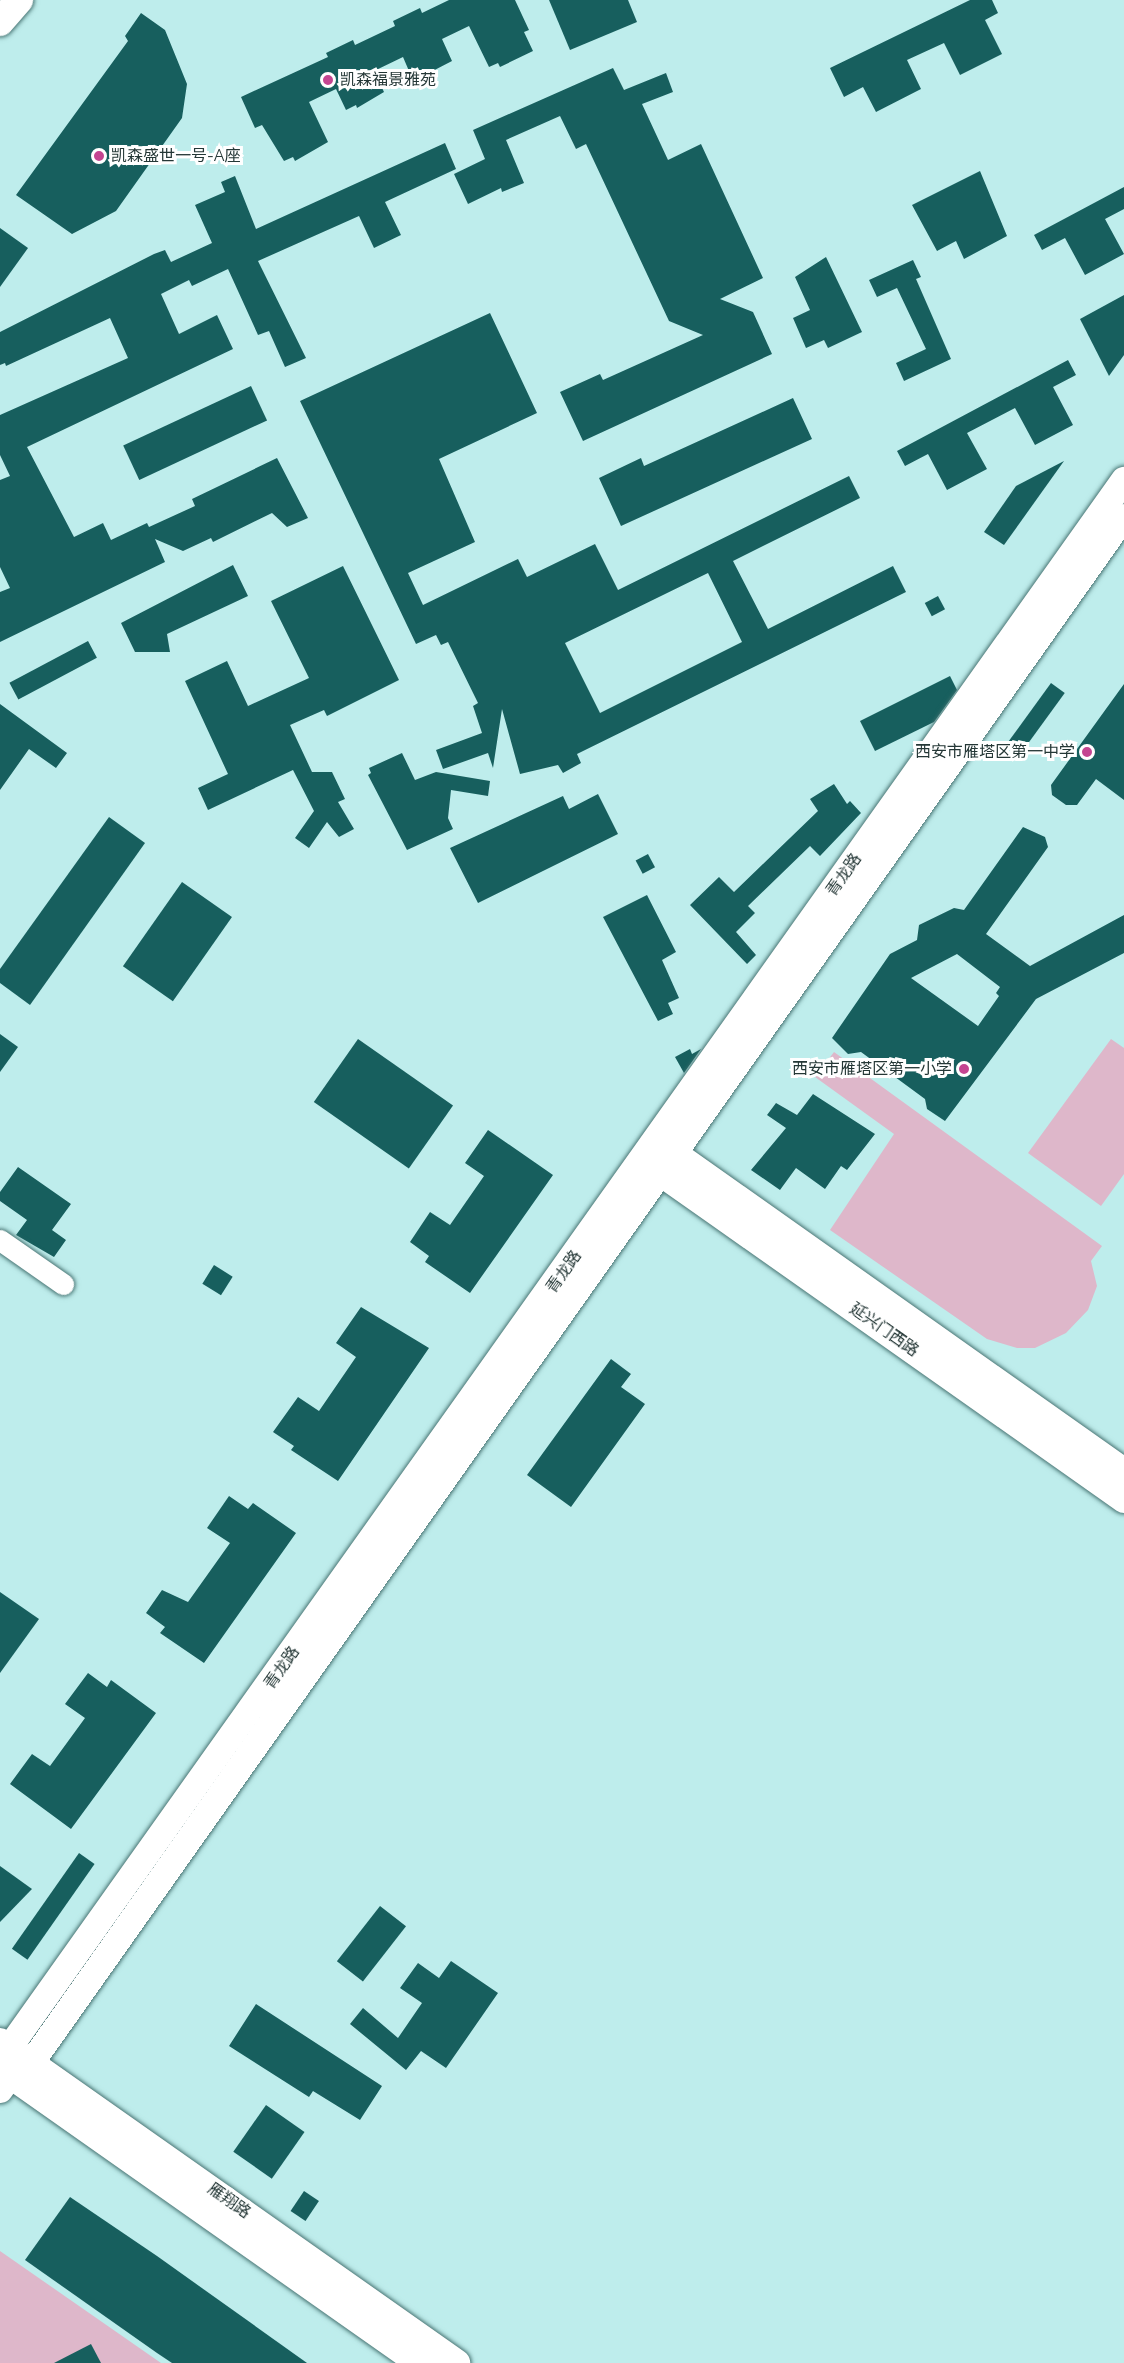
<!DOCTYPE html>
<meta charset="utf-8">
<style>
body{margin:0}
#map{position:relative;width:1124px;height:2363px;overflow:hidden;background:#beedec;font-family:Raleway,"Noto Sans SC",sans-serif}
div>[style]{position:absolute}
.green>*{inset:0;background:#deb7ca}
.building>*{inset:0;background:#175f5e;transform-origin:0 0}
.roads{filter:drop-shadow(0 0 2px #497574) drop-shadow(0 0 2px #497574)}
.minor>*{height:21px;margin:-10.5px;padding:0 10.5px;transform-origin:10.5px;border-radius:10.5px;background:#fff}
.tertiary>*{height:26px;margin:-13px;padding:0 13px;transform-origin:13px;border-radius:13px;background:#fff}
.secondary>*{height:28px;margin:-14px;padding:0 14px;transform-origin:14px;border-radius:14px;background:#fff}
.dots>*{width:16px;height:16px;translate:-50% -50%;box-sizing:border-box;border:3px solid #fff;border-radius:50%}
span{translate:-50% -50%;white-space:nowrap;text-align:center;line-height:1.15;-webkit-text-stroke:6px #fff;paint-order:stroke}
.poi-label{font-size:16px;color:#243736}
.left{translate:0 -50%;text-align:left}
.right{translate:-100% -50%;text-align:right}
.street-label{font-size:16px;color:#243736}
</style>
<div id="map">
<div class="green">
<i style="clip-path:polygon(1111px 1039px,1124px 1048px,1124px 1174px,1101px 1206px,1028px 1153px)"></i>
<i style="clip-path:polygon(834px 1052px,1102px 1246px,1091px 1261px,1097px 1286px,1088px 1310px,1066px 1333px,1035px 1348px,1017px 1348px,987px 1339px,830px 1230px,894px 1134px,815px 1077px)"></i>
<i style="clip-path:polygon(0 2251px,161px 2363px,0 2363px)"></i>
</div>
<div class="building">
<i style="clip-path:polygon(449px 0,515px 0,529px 30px,524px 32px,533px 51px,500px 67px,498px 63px,489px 67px,469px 26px,442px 39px,452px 61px,423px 76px,422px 74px,412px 78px,403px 57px,374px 71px,384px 92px,357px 108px,356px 105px,346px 110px,336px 89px,309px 102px,328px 142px,295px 161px,293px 157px,284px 161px,262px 125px,255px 128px,241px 97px,328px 57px,326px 53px,353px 40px,355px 45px,395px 26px,393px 21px,420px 8px,422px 13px)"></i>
<i style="clip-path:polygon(549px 0,628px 0,637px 22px,570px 50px)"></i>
<i style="clip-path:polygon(970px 0,992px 0,998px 13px,985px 20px,1002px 54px,960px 75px,944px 43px,907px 60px,921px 89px,876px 112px,863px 87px,844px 97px,830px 68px)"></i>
<i style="clip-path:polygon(141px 13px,165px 30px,187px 84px,182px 118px,116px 211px,72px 234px,16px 195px,128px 41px,125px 36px)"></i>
<i style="clip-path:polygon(613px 68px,624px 90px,666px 73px,673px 92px,642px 104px,668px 160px,701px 144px,763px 278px,720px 299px,753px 312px,772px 354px,583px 441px,560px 392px,600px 374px,603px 380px,703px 335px,669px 321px,586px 144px,576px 149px,560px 116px,506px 140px,524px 183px,502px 192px,501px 188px,468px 204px,454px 174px,485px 159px,473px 130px)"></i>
<i style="clip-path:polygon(445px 143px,456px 169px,385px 202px,401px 235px,374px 248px,359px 216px,258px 261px,306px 358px,285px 367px,269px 331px,258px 335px,228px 269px,192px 286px,189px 280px,161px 294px,179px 334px,217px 315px,233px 349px,27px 447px,74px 537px,103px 523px,111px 540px,147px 523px,149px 527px,195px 506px,192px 499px,277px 458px,308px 518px,287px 527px,272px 513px,213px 542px,211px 538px,183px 551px,155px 539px,165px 562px,0 642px,0 592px,10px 588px,0 567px,0 480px,10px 476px,0 455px,0 415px,128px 358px,110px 318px,6px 366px,5px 363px,0 365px,0 332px,154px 254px,165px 250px,171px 262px,212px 243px,195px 205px,225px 192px,221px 182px,235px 176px,256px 229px)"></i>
<i style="clip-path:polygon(980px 171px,1007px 236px,964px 259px,956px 241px,937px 251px,912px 205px)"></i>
<i style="clip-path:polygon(1124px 187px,1124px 209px,1105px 219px,1124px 254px,1085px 275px,1065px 238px,1042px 250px,1034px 235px)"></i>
<i style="clip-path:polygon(0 228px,28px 248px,0 287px)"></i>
<i style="clip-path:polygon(826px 257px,862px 332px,828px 348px,824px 340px,806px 348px,793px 318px,810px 310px,795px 277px)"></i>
<i style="clip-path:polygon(913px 260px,921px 277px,916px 279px,951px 359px,904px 381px,896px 363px,926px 349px,897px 288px,877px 297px,869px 280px)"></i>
<i style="clip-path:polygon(1124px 295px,1124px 355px,1109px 376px,1080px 319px)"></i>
<i style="clip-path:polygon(evenodd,490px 313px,537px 413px,439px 459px,475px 542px,408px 573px,423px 605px,518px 559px,527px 577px,595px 544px,618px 590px,849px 476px,860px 498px,733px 561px,768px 629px,893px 566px,906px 592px,577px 754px,581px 763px,563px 773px,558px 765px,520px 774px,502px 709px,493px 768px,488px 753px,443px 769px,436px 750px,482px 733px,473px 706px,478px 703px,448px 642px,441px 645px,436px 635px,416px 644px,300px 401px,490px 313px,708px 573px,742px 642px,600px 713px,565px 643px,708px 573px)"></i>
<i style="clip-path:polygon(1068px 360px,1076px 375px,1053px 387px,1073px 425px,1035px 445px,1015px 408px,967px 433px,987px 469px,947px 490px,928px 454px,905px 466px,897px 451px)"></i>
<i style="left:251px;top:386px;width:38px;height:141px;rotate:65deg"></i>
<i style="clip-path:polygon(793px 398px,812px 439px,621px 526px,599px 478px,641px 458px,644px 466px)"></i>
<i style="clip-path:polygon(1064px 461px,1004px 545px,984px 532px,1016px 486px)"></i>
<i style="clip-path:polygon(233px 565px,248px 596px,167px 634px,170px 652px,135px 652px,121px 623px)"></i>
<i style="clip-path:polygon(343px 566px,399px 680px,327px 716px,324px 710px,290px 725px,312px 772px,332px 772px,345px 799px,338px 802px,354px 829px,339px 837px,327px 822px,309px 848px,295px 838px,314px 811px,293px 770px,208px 810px,198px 788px,228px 774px,185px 681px,227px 661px,248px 706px,309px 678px,271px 601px)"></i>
<i style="left:938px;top:596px;width:15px;height:15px;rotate:62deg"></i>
<i style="left:88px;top:641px;width:19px;height:89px;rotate:62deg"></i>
<i style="clip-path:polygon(950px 676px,957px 690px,934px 722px,875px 751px,860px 721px)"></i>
<i style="left:1051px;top:683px;width:17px;height:73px;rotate:36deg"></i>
<i style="clip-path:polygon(1124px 684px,1124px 800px,1096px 779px,1077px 805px,1066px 805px,1052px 795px,1051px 785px)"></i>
<i style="clip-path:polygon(0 704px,67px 753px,56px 768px,29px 749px,0 790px)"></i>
<i style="clip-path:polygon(402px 753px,415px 780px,436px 772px,490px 781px,488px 796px,451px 790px,448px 818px,453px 829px,407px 850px,368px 775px,371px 773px,369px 768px)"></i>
<i style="clip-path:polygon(834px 784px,847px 804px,850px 801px,861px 813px,820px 856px,810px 846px,748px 906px,755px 913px,736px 932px,756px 955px,747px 964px,690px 905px,719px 877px,734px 892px,818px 811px,810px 799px)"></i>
<i style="clip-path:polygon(598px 794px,618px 834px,478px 903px,450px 848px,563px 796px,569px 809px)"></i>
<i style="clip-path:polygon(109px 817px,145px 843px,30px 1005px,0 983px,0 969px)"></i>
<i style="clip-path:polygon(evenodd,1023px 827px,1045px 837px,1048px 847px,986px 934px,1030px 966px,1124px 915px,1124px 953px,1036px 999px,945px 1121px,927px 1109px,925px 1099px,861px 1052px,848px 1054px,832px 1038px,890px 954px,917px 940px,919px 925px,954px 908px,964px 910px,1023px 827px,957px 954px,1000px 987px,996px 993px,999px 996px,978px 1026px,911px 978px,957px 954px)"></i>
<i style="left:648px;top:854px;width:15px;height:14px;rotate:62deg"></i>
<i style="left:182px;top:882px;width:61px;height:103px;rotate:35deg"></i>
<i style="clip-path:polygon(647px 895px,676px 952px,662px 960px,679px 998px,668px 1003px,673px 1014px,658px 1021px,603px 917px)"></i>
<i style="clip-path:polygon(0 1034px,18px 1047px,0 1072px)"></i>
<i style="left:358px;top:1039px;width:116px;height:77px;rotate:35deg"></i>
<i style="clip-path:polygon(690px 1049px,692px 1054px,701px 1049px,684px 1073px,675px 1057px)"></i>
<i style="clip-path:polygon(813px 1094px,875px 1134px,847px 1170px,841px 1166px,825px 1189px,796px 1168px,780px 1190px,751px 1170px,786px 1128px,767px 1115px,776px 1103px,797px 1115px)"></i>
<i style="clip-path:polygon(488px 1130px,553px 1175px,470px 1293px,425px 1262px,429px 1256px,410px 1242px,430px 1212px,450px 1225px,484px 1176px,465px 1163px)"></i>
<i style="clip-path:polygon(18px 1167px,71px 1204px,52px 1230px,66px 1240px,54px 1257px,16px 1235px,27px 1220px,0 1201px,0 1192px)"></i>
<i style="left:214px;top:1265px;width:22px;height:22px;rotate:32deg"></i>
<i style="clip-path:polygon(361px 1307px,429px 1348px,338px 1481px,291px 1450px,294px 1446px,273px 1432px,298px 1397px,319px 1411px,356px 1357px,336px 1343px)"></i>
<i style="clip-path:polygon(611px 1359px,631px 1374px,621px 1387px,645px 1404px,571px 1507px,527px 1475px)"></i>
<i style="clip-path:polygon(229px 1496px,248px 1509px,253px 1503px,296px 1533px,204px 1663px,160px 1633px,165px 1627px,146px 1613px,162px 1590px,188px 1602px,230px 1543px,207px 1528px)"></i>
<i style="clip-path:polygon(0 1592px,39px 1619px,0 1673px)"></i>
<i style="clip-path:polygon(88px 1673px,107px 1687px,111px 1680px,156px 1713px,71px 1829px,10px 1784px,32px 1754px,50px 1766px,85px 1718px,65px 1704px)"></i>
<i style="left:79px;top:1853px;width:19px;height:117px;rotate:35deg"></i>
<i style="clip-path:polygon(0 1866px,32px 1889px,0 1922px)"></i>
<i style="left:380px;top:1906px;width:33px;height:70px;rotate:38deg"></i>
<i style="clip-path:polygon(451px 1961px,498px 1993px,446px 2068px,421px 2051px,406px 2070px,350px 2024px,363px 2008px,398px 2038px,422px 2003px,400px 1988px,418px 1963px,439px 1978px)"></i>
<i style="clip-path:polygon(256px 2004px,382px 2086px,360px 2120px,313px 2091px,309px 2097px,229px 2046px)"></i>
<i style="left:266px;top:2105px;width:47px;height:57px;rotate:35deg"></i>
<i style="left:304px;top:2191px;width:18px;height:24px;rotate:34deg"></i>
<i style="clip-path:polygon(70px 2197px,157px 2256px,307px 2363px,172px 2363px,157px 2353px,25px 2260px)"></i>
<i style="clip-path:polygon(91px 2344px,101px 2363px,54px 2363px)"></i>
</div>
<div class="roads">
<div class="minor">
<i style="left:0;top:1240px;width:77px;rotate:34.9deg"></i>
</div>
<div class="tertiary">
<i style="left:659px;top:1142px;width:570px;rotate:35.28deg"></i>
<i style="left:646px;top:1163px;width:585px;rotate:35.18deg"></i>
<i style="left:0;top:2061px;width:1940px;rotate:-54.59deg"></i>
<i style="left:0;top:2090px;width:19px;rotate:-54deg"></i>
<i style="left:11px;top:2075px;width:25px;rotate:-32deg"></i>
<i style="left:32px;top:2062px;width:1892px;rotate:-54.75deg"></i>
</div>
<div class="secondary">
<i style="left:0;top:22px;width:29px;rotate:-49deg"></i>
<i style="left:0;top:2042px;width:558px;rotate:35.14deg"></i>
<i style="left:0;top:2072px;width:11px;rotate:15deg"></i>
<i style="left:11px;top:2075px;width:500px;rotate:35.15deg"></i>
</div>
</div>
<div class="dots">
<i style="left:328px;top:80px;background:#c44591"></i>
<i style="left:99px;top:156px;background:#c44591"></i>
<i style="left:1087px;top:752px;background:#c44591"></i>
<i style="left:964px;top:1069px;background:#c44591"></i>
</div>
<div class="poi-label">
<span class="left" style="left:340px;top:80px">凯森福景雅苑</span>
<span class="left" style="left:111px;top:156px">凯森盛世一号-A座</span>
<span class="right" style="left:1075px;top:752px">西安市雁塔区第一中学</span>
<span class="right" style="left:952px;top:1069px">西安市雁塔区第一小学</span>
</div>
<div class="street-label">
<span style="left:844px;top:875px;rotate:-55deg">青龙路</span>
<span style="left:564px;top:1272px;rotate:-55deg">青龙路</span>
<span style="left:884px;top:1330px;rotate:35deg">延兴门西路</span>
<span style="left:282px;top:1668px;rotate:-55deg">青龙路</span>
<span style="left:229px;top:2201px;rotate:35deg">雁翔路</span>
</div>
</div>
